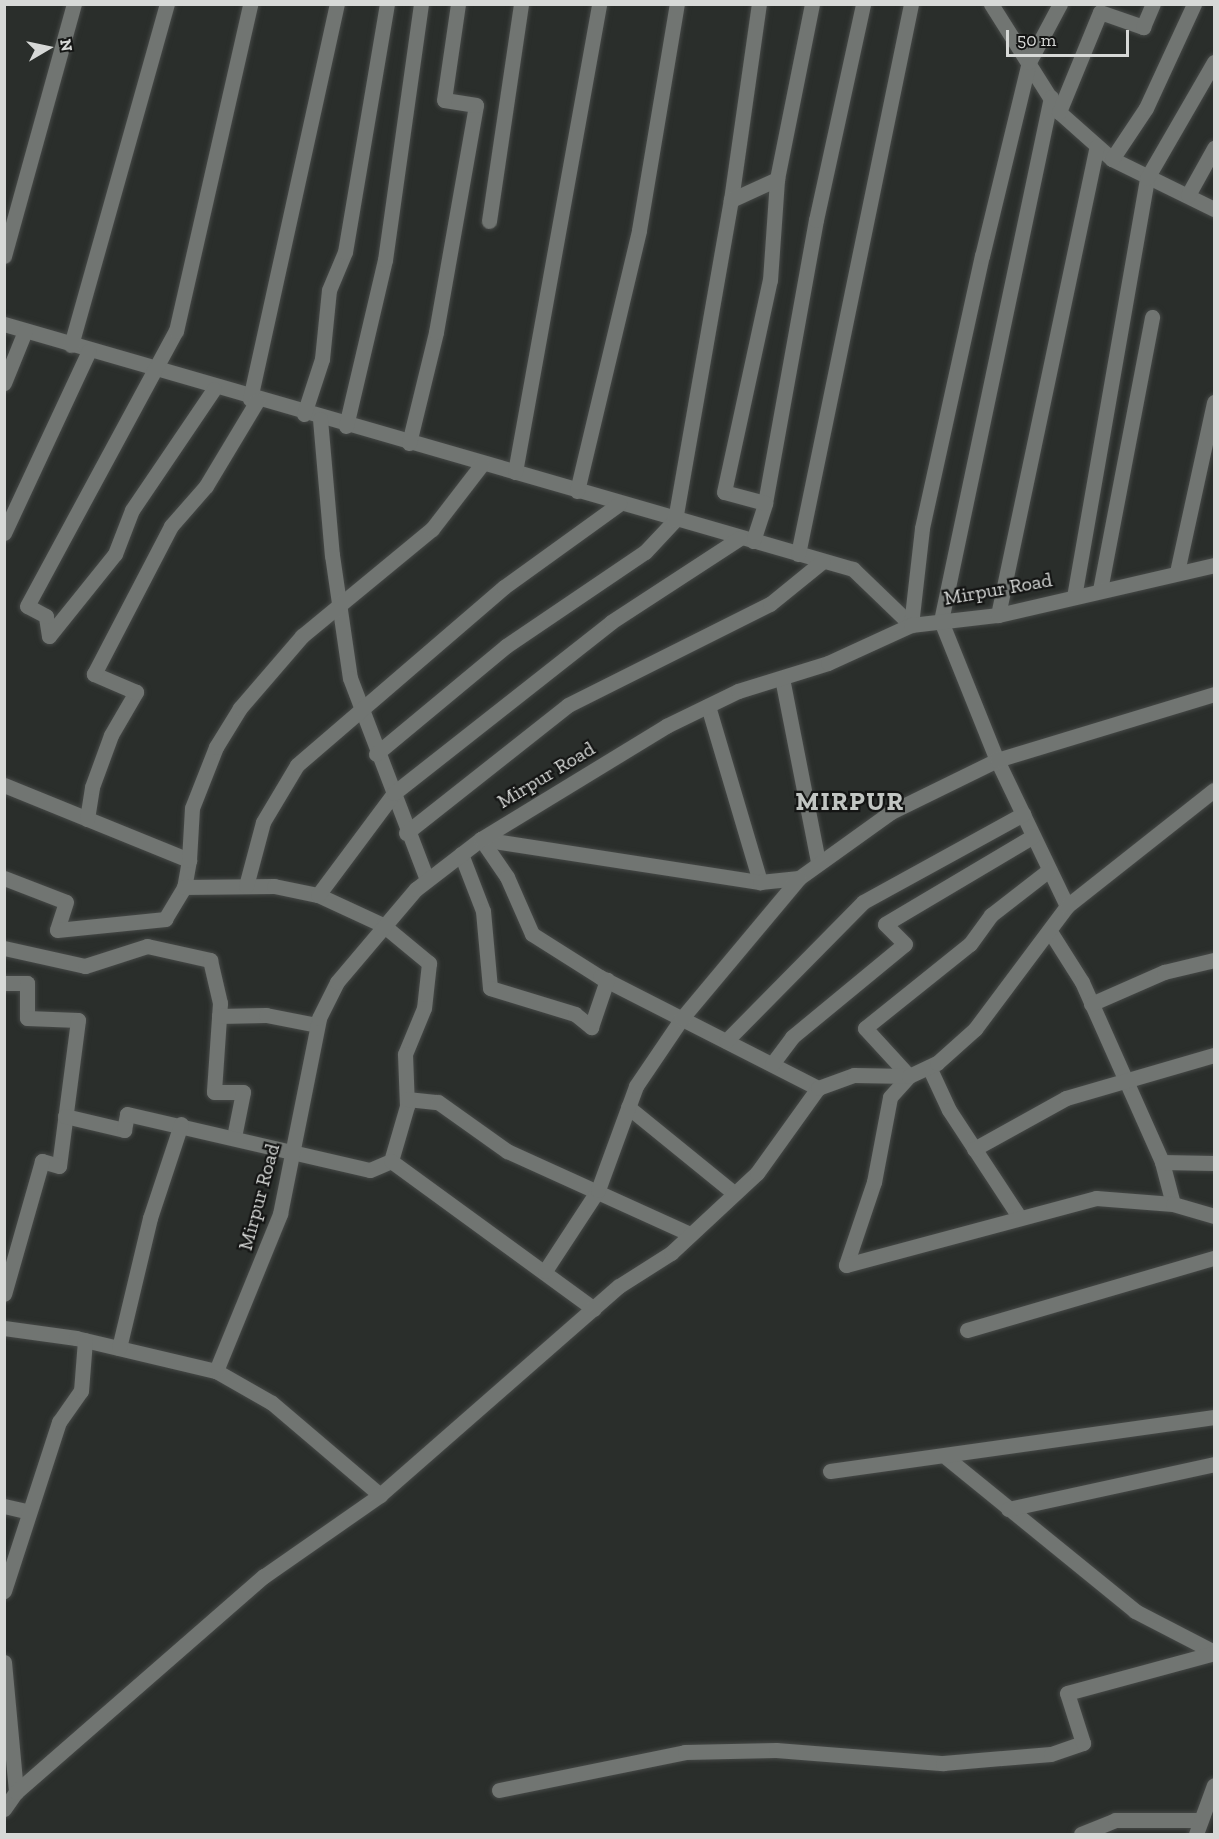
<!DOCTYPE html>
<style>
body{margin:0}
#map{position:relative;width:1219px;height:1839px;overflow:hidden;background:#2a2e2b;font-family:"Zilla Slab",serif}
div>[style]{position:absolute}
.roads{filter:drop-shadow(0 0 2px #464947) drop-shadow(0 0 2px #464947)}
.minor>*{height:15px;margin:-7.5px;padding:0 7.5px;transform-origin:7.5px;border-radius:7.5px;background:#717572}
span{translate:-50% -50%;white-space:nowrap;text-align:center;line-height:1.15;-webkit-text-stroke:4.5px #141514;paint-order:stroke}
.street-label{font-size:20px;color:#d7d9d7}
.district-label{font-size:26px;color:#c1c5c2;font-weight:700;letter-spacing:1.5px}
.frame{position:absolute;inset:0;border:6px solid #d7d9d7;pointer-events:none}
.north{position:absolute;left:18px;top:18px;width:60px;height:60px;-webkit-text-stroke:4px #141514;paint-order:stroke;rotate:81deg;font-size:16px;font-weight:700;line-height:24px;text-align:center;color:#d7d9d7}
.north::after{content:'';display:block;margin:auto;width:21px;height:27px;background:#d7d9d7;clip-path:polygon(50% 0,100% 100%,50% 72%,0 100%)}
.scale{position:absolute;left:1006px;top:30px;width:123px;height:27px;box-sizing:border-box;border:3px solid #d7d9d7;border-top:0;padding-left:8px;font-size:18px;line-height:21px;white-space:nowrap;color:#d7d9d7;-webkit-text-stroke:4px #141514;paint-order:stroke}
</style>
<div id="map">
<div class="roads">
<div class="minor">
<i style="left:991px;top:4px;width:128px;rotate:57.8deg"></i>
<i style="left:1059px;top:112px;width:71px;rotate:41.6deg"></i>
<i style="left:1112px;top:159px;width:114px;rotate:26.1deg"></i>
<i style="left:1051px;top:97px;width:535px;rotate:101.86deg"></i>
<i style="left:941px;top:621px;width:150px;rotate:68.1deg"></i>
<i style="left:997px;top:760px;width:162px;rotate:64.4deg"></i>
<i style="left:1059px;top:112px;width:108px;rotate:-67.7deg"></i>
<i style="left:1100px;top:12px;width:46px;rotate:19.2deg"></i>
<i style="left:1143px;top:27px;width:25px;rotate:-67deg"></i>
<i style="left:1112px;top:159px;width:61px;rotate:-56.3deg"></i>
<i style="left:1146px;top:108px;width:115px;rotate:-65.2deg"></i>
<i style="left:1188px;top:195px;width:54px;rotate:-61deg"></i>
<i style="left:731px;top:200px;width:198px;rotate:-81.9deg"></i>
<i style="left:489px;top:221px;width:219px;rotate:-81.6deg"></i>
<i style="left:4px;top:256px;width:262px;rotate:-74.5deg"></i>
<i style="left:4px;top:324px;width:884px;rotate:16.1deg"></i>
<i style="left:853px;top:569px;width:81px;rotate:44deg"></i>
<i style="left:71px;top:345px;width:354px;rotate:-74.3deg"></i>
<i style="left:4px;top:383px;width:56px;rotate:-68deg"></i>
<i style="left:250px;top:399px;width:404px;rotate:-77.6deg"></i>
<i style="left:304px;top:414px;width:58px;rotate:-71.9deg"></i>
<i style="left:322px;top:359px;width:69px;rotate:-84.2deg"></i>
<i style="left:329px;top:290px;width:41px;rotate:-67.2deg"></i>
<i style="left:345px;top:252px;width:252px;rotate:-80.4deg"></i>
<i style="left:320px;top:419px;width:137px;rotate:85deg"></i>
<i style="left:332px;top:555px;width:124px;rotate:81.7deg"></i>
<i style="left:350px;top:678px;width:216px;rotate:69.1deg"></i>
<i style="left:346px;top:426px;width:171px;rotate:-76.8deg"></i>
<i style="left:385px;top:260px;width:259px;rotate:-82deg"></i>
<i style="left:409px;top:443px;width:114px;rotate:-76.3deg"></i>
<i style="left:436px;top:332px;width:230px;rotate:-80deg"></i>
<i style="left:476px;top:105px;width:32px;rotate:-171deg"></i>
<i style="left:444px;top:100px;width:97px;rotate:-81.7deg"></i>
<i style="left:515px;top:472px;width:475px;rotate:-79.8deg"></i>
<i style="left:577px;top:491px;width:268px;rotate:-76.6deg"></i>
<i style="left:639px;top:230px;width:229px;rotate:-80.5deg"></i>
<i style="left:765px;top:503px;width:288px;rotate:-79.8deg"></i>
<i style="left:816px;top:220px;width:221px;rotate:-77.7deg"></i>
<i style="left:4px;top:533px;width:201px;rotate:-65deg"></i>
<i style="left:753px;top:541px;width:40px;rotate:-72deg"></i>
<i style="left:765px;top:503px;width:42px;rotate:-165deg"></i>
<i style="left:724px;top:492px;width:217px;rotate:-77.8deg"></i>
<i style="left:770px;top:280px;width:101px;rotate:-86deg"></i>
<i style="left:777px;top:179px;width:178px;rotate:-78.7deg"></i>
<i style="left:798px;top:554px;width:561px;rotate:-78.39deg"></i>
<i style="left:1177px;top:572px;width:174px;rotate:-77.7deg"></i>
<i style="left:1100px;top:590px;width:278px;rotate:-79.2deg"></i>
<i style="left:1074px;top:597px;width:425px;rotate:-80.1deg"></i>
<i style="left:1147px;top:178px;width:134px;rotate:-60deg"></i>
<i style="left:998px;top:615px;width:479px;rotate:-78.1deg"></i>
<i style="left:911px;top:625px;width:98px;rotate:-83.5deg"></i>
<i style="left:922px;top:528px;width:279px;rotate:-77.6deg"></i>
<i style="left:982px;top:256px;width:200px;rotate:-76.4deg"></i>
<i style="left:1029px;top:62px;width:66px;rotate:-61.9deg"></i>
<i style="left:49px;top:636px;width:20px;rotate:-99deg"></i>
<i style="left:46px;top:616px;width:21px;rotate:-152deg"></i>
<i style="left:27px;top:606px;width:313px;rotate:-61.6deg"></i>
<i style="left:176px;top:331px;width:335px;rotate:-77.2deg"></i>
<i style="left:49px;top:636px;width:105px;rotate:-51.2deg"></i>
<i style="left:115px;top:554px;width:47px;rotate:-68.9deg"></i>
<i style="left:132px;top:510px;width:146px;rotate:-55.9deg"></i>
<i style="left:782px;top:678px;width:187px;rotate:78.9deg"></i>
<i style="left:708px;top:706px;width:184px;rotate:73.5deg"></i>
<i style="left:376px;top:754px;width:169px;rotate:-39.7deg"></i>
<i style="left:506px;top:646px;width:168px;rotate:-34.1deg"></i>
<i style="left:645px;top:552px;width:44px;rotate:-46.8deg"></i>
<i style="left:675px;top:520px;width:325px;rotate:-80.1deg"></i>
<i style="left:731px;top:200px;width:51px;rotate:-24.5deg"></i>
<i style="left:4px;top:785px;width:200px;rotate:22.1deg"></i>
<i style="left:189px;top:860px;width:27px;rotate:100deg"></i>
<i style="left:87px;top:819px;width:32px;rotate:-81deg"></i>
<i style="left:92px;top:787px;width:55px;rotate:-69.9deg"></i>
<i style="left:111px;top:735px;width:50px;rotate:-59.8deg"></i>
<i style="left:136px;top:692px;width:46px;rotate:-156.8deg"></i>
<i style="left:94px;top:674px;width:167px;rotate:-62.5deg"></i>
<i style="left:171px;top:526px;width:53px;rotate:-48.8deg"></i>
<i style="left:206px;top:486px;width:99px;rotate:-59deg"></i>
<i style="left:406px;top:833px;width:206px;rotate:-38.3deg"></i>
<i style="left:568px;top:705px;width:226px;rotate:-26.6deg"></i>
<i style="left:770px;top:604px;width:68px;rotate:-39.1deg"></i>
<i style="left:481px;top:839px;width:282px;rotate:8.8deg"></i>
<i style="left:760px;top:882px;width:39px;rotate:-6deg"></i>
<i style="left:799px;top:878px;width:113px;rotate:-35.7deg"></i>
<i style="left:891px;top:812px;width:118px;rotate:-26.1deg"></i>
<i style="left:997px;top:760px;width:227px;rotate:-16.9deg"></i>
<i style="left:481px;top:839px;width:46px;rotate:55.6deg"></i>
<i style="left:507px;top:877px;width:62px;rotate:66.3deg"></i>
<i style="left:532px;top:934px;width:80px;rotate:32.3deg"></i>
<i style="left:600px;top:977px;width:245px;rotate:27deg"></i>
<i style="left:461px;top:854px;width:61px;rotate:68.9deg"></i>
<i style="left:483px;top:911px;width:77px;rotate:84.8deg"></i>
<i style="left:490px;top:988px;width:89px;rotate:17deg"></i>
<i style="left:575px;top:1014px;width:21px;rotate:39deg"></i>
<i style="left:591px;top:1027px;width:50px;rotate:-71.2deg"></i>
<i style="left:189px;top:860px;width:52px;rotate:-86.7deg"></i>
<i style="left:192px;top:808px;width:66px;rotate:-68.5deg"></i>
<i style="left:216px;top:747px;width:46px;rotate:-58.4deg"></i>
<i style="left:240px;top:708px;width:95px;rotate:-49.3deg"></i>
<i style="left:302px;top:636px;width:168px;rotate:-39.5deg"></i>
<i style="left:432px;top:529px;width:82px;rotate:-52.4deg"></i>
<i style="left:4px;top:878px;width:66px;rotate:21.2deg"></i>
<i style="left:66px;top:902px;width:29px;rotate:108deg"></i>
<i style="left:57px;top:930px;width:109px;rotate:-5.8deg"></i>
<i style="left:165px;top:919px;width:37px;rotate:-59deg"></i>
<i style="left:184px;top:887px;width:90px;rotate:-0.6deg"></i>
<i style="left:274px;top:886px;width:45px;rotate:11.6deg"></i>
<i style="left:318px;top:895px;width:72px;rotate:24.8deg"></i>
<i style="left:383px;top:925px;width:60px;rotate:39.6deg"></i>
<i style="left:429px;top:963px;width:45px;rotate:96.3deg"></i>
<i style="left:424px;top:1008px;width:50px;rotate:112.4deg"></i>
<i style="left:405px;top:1054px;width:52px;rotate:87.8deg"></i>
<i style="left:407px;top:1106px;width:57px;rotate:106.2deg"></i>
<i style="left:246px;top:886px;width:66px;rotate:-75.1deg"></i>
<i style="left:263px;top:822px;width:66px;rotate:-59.2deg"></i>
<i style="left:297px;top:765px;width:273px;rotate:-40.7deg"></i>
<i style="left:504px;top:587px;width:142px;rotate:-35.8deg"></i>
<i style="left:318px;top:895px;width:127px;rotate:-53.3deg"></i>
<i style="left:394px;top:793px;width:276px;rotate:-38.2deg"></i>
<i style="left:611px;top:622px;width:154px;rotate:-33.1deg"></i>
<i style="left:1051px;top:933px;width:58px;rotate:57.7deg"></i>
<i style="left:1082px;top:982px;width:197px;rotate:66deg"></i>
<i style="left:1162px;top:1162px;width:43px;rotate:75.3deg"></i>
<i style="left:4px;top:948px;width:83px;rotate:12.5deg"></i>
<i style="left:85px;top:966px;width:65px;rotate:-17.9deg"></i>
<i style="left:147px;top:946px;width:65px;rotate:12.5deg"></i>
<i style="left:210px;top:960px;width:44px;rotate:76.9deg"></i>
<i style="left:220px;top:1003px;width:89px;rotate:93.9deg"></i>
<i style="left:214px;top:1092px;width:29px"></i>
<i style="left:243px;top:1092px;width:46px;rotate:101.3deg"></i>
<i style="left:4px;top:983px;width:23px"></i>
<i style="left:27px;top:983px;width:35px;rotate:90deg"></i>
<i style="left:27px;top:1018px;width:51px;rotate:2.2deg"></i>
<i style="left:78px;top:1020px;width:147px;rotate:97.4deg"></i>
<i style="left:59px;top:1166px;width:18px;rotate:-164deg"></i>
<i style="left:42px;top:1161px;width:138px;rotate:105.9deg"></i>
<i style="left:1091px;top:1004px;width:80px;rotate:-23.7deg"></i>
<i style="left:1164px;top:972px;width:51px;rotate:-13.5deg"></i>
<i style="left:219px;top:1016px;width:47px;rotate:-1.2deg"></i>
<i style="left:266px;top:1015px;width:52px;rotate:11.1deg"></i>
<i style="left:726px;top:1041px;width:195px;rotate:-45.4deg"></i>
<i style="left:863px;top:902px;width:183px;rotate:-28.8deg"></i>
<i style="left:772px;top:1064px;width:34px;rotate:-53deg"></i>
<i style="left:792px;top:1037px;width:146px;rotate:-39.5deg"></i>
<i style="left:905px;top:944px;width:28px;rotate:-135deg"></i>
<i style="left:885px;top:924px;width:172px;rotate:-30.7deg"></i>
<i style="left:929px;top:1067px;width:47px;rotate:65.1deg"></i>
<i style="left:949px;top:1110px;width:126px;rotate:56.7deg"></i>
<i style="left:407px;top:1099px;width:31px;rotate:6deg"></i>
<i style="left:438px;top:1102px;width:85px;rotate:35.4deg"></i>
<i style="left:507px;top:1151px;width:201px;rotate:24.4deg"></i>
<i style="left:628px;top:1107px;width:136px;rotate:39.1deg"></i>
<i style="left:65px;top:1116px;width:61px;rotate:13.3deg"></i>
<i style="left:124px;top:1130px;width:16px;rotate:-79deg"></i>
<i style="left:127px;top:1114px;width:249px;rotate:13deg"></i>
<i style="left:370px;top:1170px;width:23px;rotate:-23deg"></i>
<i style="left:391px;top:1161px;width:251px;rotate:36.1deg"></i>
<i style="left:974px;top:1149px;width:105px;rotate:-29deg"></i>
<i style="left:1066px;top:1098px;width:154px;rotate:-16.2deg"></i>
<i style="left:1162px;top:1162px;width:52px;rotate:1.1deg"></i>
<i style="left:846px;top:1265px;width:88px;rotate:-71.4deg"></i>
<i style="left:874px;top:1182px;width:86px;rotate:-79.3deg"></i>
<i style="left:890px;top:1097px;width:28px;rotate:-48deg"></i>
<i style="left:909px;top:1076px;width:65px;rotate:-132.5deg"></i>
<i style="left:865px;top:1028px;width:134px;rotate:-38.7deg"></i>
<i style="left:970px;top:944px;width:36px;rotate:-54deg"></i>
<i style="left:991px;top:915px;width:73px;rotate:-37.8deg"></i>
<i style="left:846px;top:1265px;width:259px;rotate:-15deg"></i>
<i style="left:1096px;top:1198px;width:77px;rotate:4.5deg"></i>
<i style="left:1173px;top:1204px;width:43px;rotate:16.3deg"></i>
<i style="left:545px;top:1271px;width:97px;rotate:-56.8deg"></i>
<i style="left:598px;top:1190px;width:111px;rotate:-69.9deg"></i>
<i style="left:636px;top:1086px;width:82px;rotate:-55.9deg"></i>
<i style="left:682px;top:1018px;width:182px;rotate:-50.1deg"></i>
<i style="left:4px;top:1328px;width:73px;rotate:7.9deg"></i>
<i style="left:76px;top:1338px;width:144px;rotate:13.3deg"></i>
<i style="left:216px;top:1371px;width:64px;rotate:29.7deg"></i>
<i style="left:272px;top:1403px;width:142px;rotate:40.4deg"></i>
<i style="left:380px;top:1495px;width:317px;rotate:-41.2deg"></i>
<i style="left:619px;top:1286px;width:62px;rotate:-32.4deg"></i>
<i style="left:671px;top:1253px;width:117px;rotate:-42.9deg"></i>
<i style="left:757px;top:1173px;width:105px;rotate:-54.3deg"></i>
<i style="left:818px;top:1088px;width:38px;rotate:-20deg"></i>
<i style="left:854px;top:1075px;width:55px;rotate:1deg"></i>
<i style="left:909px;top:1076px;width:31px;rotate:-25deg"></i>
<i style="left:937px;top:1063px;width:51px;rotate:-41.8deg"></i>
<i style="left:975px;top:1029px;width:154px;rotate:-53.2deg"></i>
<i style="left:1067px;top:906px;width:187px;rotate:-38.3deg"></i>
<i style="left:967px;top:1330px;width:257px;rotate:-16.3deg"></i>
<i style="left:119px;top:1348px;width:134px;rotate:-76.6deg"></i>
<i style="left:150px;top:1218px;width:99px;rotate:-71.7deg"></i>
<i style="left:216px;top:1371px;width:170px;rotate:-67.8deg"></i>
<i style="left:280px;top:1214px;width:200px;rotate:-78.7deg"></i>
<i style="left:319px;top:1018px;width:40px;rotate:-63.4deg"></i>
<i style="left:337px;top:982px;width:122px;rotate:-49.7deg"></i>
<i style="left:416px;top:889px;width:82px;rotate:-37.6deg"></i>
<i style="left:481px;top:839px;width:217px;rotate:-31.4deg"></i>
<i style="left:666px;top:726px;width:80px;rotate:-25.9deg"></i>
<i style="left:738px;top:691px;width:94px;rotate:-17.3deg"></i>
<i style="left:828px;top:663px;width:91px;rotate:-24.6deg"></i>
<i style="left:911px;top:625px;width:88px;rotate:-6.6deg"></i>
<i style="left:998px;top:615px;width:222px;rotate:-13deg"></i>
<i style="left:947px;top:1458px;width:242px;rotate:39.1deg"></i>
<i style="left:1135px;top:1611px;width:89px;rotate:27.4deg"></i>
<i style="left:830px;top:1471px;width:388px;rotate:-8deg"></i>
<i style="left:4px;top:1506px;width:23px;rotate:13deg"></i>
<i style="left:1008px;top:1509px;width:211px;rotate:-12.3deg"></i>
<i style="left:4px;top:1591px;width:178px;rotate:-72deg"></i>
<i style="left:59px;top:1422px;width:38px;rotate:-55deg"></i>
<i style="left:81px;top:1391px;width:51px;rotate:-85.5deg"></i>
<i style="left:4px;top:1662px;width:131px;rotate:84.7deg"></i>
<i style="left:499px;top:1790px;width:190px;rotate:-11.5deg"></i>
<i style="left:685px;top:1752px;width:91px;rotate:-1.3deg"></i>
<i style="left:776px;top:1750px;width:168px;rotate:4.5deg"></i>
<i style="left:943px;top:1763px;width:108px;rotate:-4.8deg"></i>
<i style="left:1051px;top:1754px;width:34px;rotate:-19deg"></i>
<i style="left:1083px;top:1743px;width:52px;rotate:-107.7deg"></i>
<i style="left:1067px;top:1693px;width:152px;rotate:-15.2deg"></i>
<i style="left:4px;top:1809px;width:21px;rotate:-55deg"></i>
<i style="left:16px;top:1792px;width:329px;rotate:-41.1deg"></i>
<i style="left:264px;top:1576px;width:141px;rotate:-34.9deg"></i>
<i style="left:1081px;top:1834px;width:37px;rotate:-22deg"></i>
<i style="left:1115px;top:1820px;width:85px"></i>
<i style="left:1196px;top:1834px;width:52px;rotate:-69.8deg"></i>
</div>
</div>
<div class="street-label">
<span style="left:998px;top:589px;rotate:-10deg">Mirpur Road</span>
<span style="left:546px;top:775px;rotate:-31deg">Mirpur Road</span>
<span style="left:259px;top:1197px;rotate:-75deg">Mirpur Road</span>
</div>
<div class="district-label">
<span style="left:850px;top:802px">MIRPUR</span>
</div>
<div class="frame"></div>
<div class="north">N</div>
<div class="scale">50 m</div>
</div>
